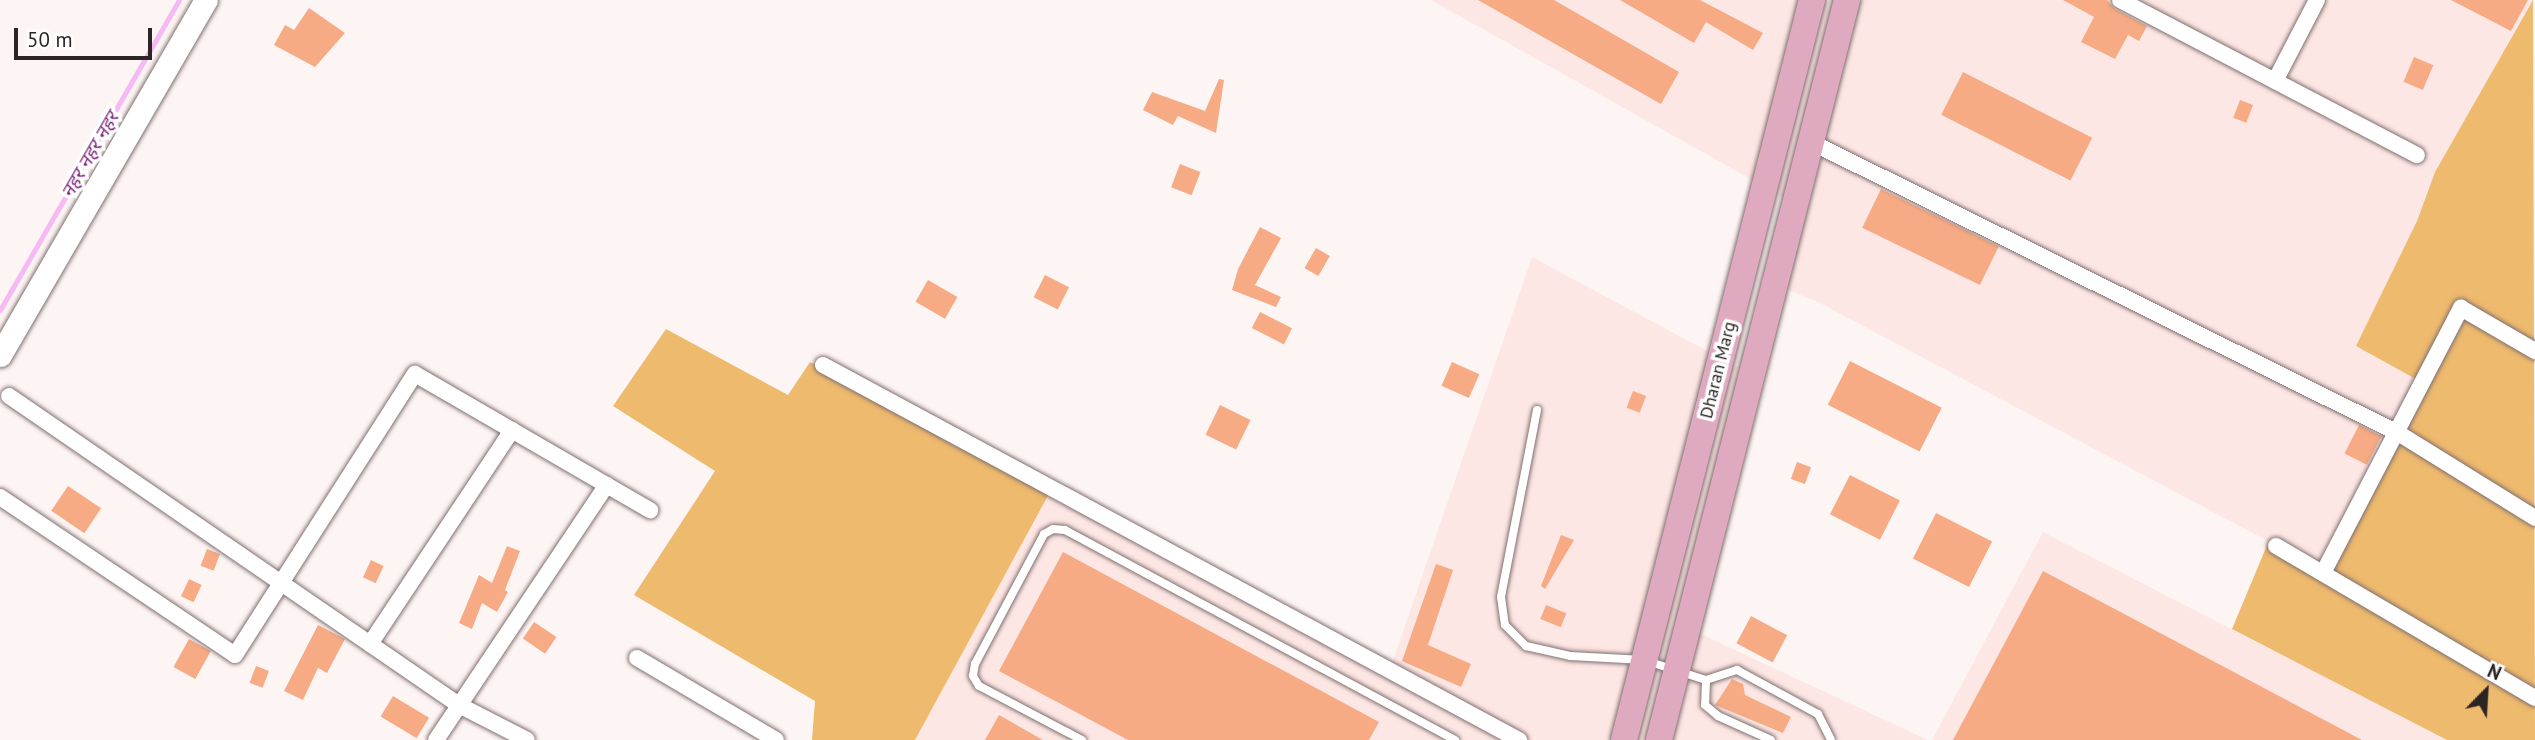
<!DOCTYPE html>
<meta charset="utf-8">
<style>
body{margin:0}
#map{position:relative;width:2535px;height:740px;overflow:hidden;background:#fdf5f4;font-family:"PT Sans","Noto Sans Devanagari",sans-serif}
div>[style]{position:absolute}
.built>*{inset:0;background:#fde7e5}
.green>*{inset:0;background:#eeba6e}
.stream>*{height:5px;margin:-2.5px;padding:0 2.5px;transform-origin:2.5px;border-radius:2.5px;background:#f7b9f3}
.building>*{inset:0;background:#f6ab84;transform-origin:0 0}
.roads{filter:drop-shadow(0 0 2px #80706f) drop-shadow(0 0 2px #80706f)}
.lane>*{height:8px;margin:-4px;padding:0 4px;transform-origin:4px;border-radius:4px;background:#fff}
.street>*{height:16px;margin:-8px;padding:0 8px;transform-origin:8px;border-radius:8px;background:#fff}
.secondary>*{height:23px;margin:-11.5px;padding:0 11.5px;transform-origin:11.5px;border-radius:11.5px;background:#fff}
.primary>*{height:26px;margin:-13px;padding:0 13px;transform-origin:13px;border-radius:13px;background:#dfaabf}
span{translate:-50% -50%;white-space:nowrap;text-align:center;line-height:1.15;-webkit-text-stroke:7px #fff;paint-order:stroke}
.street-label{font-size:18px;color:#2c2524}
.water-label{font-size:19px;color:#7f287e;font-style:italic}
.north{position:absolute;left:2451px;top:656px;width:70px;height:70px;-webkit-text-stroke:5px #fff;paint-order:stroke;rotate:24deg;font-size:19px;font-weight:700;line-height:28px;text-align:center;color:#2c2524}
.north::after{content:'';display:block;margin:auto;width:24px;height:32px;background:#2c2524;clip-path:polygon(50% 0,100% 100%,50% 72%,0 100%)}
.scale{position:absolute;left:14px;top:28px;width:138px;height:32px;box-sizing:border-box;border:4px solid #2c2524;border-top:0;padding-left:9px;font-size:21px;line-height:24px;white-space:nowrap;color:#2c2524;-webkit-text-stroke:5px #fff;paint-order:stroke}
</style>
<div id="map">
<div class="built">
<i style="clip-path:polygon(1431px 0,2533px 0,2435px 172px,2417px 221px,2357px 346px,2423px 383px,2324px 571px,1818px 302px,1773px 284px,1795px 204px)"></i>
<i style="clip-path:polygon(1532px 257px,1752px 375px,1688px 628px,1928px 740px,915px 740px,1050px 492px,1388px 675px)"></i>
<i style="clip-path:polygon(2043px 532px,2447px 740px,1932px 740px)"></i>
</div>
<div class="green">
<i style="clip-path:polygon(2533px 0,2535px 740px,2447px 740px,2232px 629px,2270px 538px,2324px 570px,2423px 383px,2356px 346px,2417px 221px,2435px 172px)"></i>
<i style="clip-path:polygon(666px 329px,788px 395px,810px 362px,1050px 492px,915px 740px,812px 740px,815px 701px,634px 595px,715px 471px,613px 406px)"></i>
</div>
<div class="stream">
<i style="left:0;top:310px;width:358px;rotate:-60deg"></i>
</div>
<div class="building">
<i style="clip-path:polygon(1478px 0,1554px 0,1679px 72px,1661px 104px)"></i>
<i style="clip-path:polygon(1620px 0,1700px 0,1763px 33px,1753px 50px,1706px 22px,1694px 43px)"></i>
<i style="clip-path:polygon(2063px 0,2107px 0,2115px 9px,2147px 26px,2139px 41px,2128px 35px,2115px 59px,2081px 42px,2094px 17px)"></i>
<i style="clip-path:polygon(2451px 0,2528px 0,2511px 31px)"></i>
<i style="clip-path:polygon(309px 8px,345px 33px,315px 67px,274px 45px,285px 25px,294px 30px)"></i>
<i style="left:2414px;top:57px;width:21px;height:27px;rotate:23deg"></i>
<i style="left:1963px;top:72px;width:145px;height:48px;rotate:27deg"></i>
<i style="clip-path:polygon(1219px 79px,1224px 80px,1216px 133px,1178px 116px,1173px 125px,1143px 110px,1152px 92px,1205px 111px)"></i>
<i style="left:2240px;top:100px;width:14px;height:19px;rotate:21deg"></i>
<i style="left:1180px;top:164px;width:22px;height:25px;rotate:21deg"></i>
<i style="left:1881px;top:189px;width:131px;height:43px;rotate:26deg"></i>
<i style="clip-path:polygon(1260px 227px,1281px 238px,1255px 285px,1281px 297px,1276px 307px,1232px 290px,1238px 269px)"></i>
<i style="left:1316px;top:248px;width:16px;height:23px;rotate:30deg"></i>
<i style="left:1045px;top:275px;width:27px;height:25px;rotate:27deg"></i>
<i style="left:928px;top:280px;width:34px;height:25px;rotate:30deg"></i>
<i style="left:1260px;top:312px;width:36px;height:18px;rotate:27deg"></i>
<i style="left:1850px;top:361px;width:103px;height:49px;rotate:27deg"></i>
<i style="left:1452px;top:362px;width:30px;height:26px;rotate:24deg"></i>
<i style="left:1633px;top:391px;width:14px;height:18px;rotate:21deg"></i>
<i style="left:1220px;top:405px;width:34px;height:33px;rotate:26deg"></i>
<i style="left:2359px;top:425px;width:25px;height:32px;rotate:27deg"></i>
<i style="left:1797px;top:462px;width:15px;height:18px;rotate:20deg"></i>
<i style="left:1850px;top:475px;width:56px;height:44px;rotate:27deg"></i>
<i style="left:68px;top:486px;width:40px;height:30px;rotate:34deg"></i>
<i style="left:1936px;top:513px;width:63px;height:51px;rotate:27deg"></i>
<i style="clip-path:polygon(1561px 535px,1574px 540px,1545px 589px,1541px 586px)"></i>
<i style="clip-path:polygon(507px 546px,520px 551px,505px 590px,508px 592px,497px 612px,482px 603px,472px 629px,459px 623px,479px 575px,492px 583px)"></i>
<i style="left:207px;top:549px;width:14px;height:18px;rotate:21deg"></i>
<i style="clip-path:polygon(1063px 552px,1379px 722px,1369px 740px,1128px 740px,999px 671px)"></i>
<i style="left:371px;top:560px;width:14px;height:19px;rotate:25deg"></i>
<i style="clip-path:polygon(1436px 564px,1453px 570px,1428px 645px,1471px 664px,1461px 687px,1402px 661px)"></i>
<i style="clip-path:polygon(2043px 571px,2362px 740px,1953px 740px)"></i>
<i style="left:189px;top:579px;width:14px;height:19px;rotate:25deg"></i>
<i style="left:1546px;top:605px;width:22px;height:15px;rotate:22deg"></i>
<i style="left:1751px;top:616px;width:41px;height:31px;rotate:28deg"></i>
<i style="left:534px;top:622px;width:27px;height:20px;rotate:34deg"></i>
<i style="clip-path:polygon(318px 625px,345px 639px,327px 673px,318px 668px,303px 700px,284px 691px)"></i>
<i style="left:189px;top:639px;width:25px;height:32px;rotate:29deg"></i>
<i style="left:256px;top:666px;width:14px;height:18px;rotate:21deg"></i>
<i style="clip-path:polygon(1732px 679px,1743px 684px,1745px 695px,1791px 717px,1783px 733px,1715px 705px)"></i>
<i style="left:393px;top:696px;width:42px;height:24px;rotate:31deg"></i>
<i style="clip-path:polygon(999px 715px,1043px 740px,985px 740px)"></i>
</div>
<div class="roads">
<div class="lane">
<i style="left:1537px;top:410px;width:190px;rotate:100.9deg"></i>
<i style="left:1501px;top:597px;width:28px;rotate:82deg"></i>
<i style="left:1505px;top:625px;width:30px;rotate:45deg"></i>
<i style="left:1526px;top:646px;width:45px;rotate:12.8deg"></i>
<i style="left:1570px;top:656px;width:74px;rotate:3.1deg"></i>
<i style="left:1644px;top:660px;width:65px;rotate:17.9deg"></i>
<i style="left:1706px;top:680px;width:33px;rotate:-18deg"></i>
<i style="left:1737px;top:670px;width:92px;rotate:28.5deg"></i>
<i style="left:1818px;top:714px;width:28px;rotate:63deg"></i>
<i style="left:1706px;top:680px;width:25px;rotate:92deg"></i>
<i style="left:1705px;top:705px;width:17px;rotate:40deg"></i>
<i style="left:1718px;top:716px;width:58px;rotate:24.4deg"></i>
<i style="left:1082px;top:740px;width:116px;rotate:-152.3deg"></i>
<i style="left:979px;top:686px;width:12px;rotate:-121deg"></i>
<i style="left:973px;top:676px;width:12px;rotate:-81deg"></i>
<i style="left:975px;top:664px;width:147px;rotate:-62deg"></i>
<i style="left:1044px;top:534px;width:10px;rotate:-29deg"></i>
<i style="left:1053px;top:529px;width:12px;rotate:5deg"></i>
<i style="left:1065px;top:530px;width:443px;rotate:28.3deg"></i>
</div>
<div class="street">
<i style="left:2120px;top:0;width:335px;rotate:27.6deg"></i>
<i style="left:2275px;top:81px;width:91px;rotate:-62.6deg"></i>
<i style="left:1811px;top:142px;width:655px;rotate:26.37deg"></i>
<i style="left:2398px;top:433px;width:161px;rotate:31.8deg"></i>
<i style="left:823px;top:365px;width:791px;rotate:28.32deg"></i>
<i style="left:9px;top:396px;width:546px;rotate:34.48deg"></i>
<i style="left:459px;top:705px;width:76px;rotate:27.2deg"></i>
<i style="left:0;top:497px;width:283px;rotate:33.9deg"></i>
<i style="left:235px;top:655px;width:334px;rotate:-57.4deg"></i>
<i style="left:415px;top:374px;width:272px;rotate:30.1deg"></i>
<i style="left:2276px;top:546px;width:300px;rotate:30.4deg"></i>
<i style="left:2324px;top:571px;width:297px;rotate:-62.5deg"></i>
<i style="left:2461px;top:308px;width:86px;rotate:30.2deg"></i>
<i style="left:370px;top:644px;width:257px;rotate:-56.4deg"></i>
<i style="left:637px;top:658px;width:161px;rotate:30.5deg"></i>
<i style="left:436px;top:740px;width:307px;rotate:-56.2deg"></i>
</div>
<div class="secondary">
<i style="left:0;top:355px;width:410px;rotate:-59.9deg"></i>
</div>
<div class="primary">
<i style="left:1624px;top:740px;width:764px;rotate:-75.75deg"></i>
<i style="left:1659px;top:740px;width:764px;rotate:-75.75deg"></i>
</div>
</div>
<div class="street-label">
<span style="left:1718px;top:370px;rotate:-76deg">Dharan Marg</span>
</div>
<div class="water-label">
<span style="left:90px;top:155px;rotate:-60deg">नहर नहर नहर</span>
</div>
<div class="north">N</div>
<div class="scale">50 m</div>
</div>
